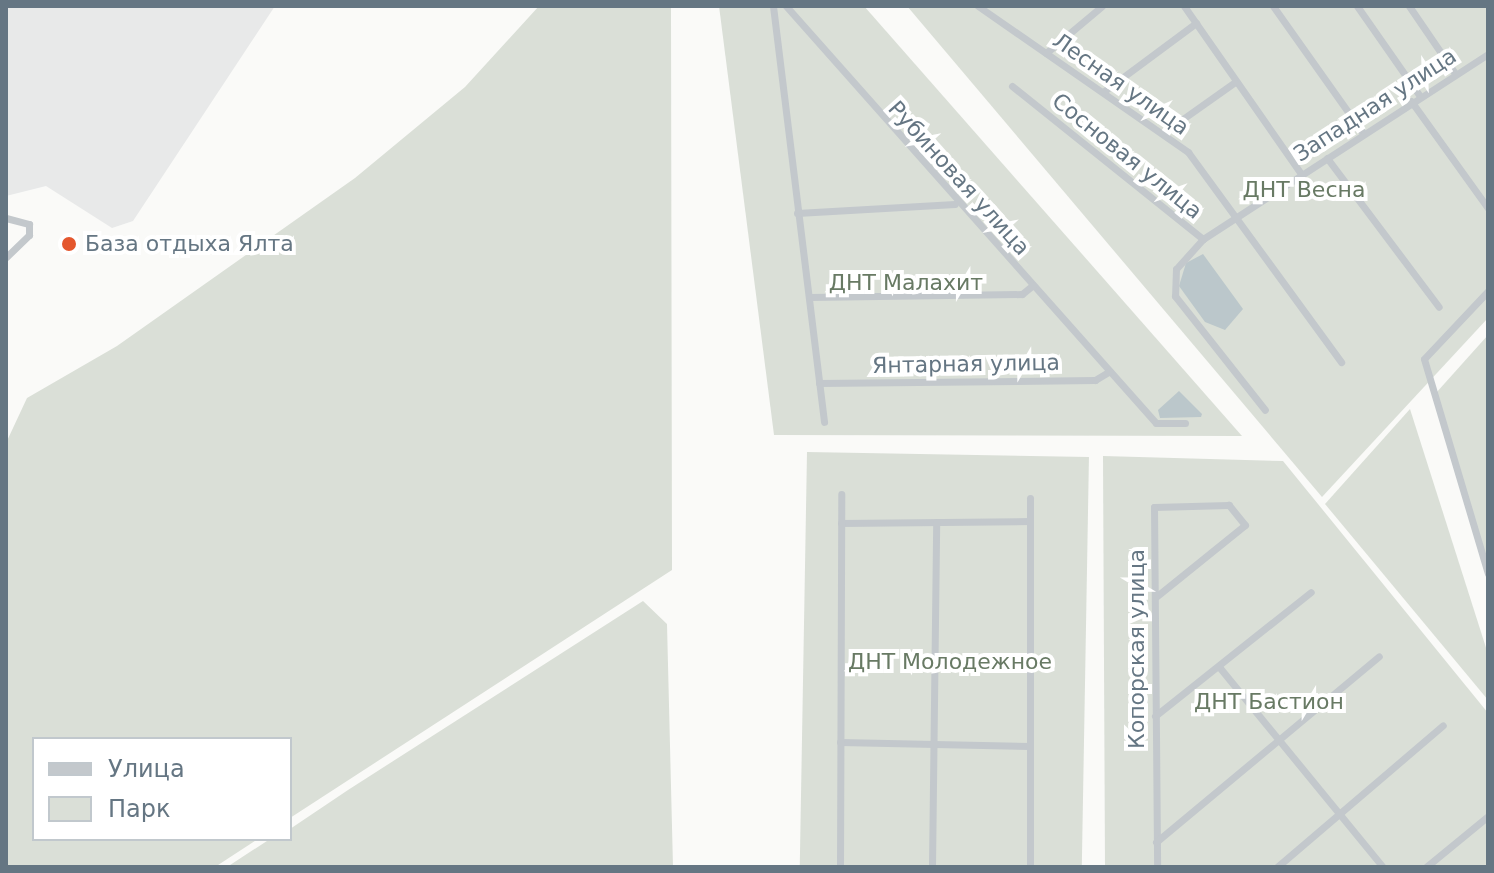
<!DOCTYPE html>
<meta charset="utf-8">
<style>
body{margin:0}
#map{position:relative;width:1494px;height:873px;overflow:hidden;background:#fafaf8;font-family:"DejaVu Sans",sans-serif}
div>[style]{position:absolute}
.built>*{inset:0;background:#e8e9e9}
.green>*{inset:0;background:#dadfd7;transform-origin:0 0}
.water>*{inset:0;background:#bbc7cb}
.street>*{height:7px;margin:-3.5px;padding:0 3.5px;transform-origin:3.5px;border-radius:3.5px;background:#c3c8cc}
.dots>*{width:22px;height:22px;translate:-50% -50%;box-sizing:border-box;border:4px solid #fff;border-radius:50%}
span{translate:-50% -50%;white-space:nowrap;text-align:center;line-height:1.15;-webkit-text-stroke:8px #fff;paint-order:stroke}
.street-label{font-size:22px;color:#657683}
.park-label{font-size:22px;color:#687a64}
.poi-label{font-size:22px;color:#657683}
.left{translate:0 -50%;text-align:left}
.frame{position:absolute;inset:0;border:8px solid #657683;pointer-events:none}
.legend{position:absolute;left:32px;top:737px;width:260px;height:104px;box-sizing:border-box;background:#fff;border:2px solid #c1c8cd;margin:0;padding:10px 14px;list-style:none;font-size:24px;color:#657683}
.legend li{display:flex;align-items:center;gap:16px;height:40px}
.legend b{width:40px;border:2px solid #c1c8cd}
</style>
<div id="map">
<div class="built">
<i style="clip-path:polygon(6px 6px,275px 6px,133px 221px,112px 228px,46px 186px,6px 196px)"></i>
</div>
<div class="green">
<i style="clip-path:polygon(539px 6px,671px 6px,672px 570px,290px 818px,290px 739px,34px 739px,34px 839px,258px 839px,215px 867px,6px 867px,6px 443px,27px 398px,117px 346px,355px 178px,465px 87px)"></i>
<i style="clip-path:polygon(719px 6px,864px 6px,1242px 436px,774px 435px)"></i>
<i style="clip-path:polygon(907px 6px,1488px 6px,1488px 318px,1322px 497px)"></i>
<i style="clip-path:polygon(1488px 335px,1488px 582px,1436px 393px)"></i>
<i style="clip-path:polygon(1410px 409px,1488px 654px,1488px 700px,1325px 504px)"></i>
<i style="left:807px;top:452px;width:282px;height:415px;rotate:1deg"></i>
<i style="clip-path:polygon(1103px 456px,1283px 461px,1488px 713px,1488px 867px,1105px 867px)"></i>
<i style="clip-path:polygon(643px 601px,667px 624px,673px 867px,227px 867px,270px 839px,290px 839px,290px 829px,348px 790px)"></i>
</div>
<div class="water">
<i style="clip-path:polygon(1203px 254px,1243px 309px,1225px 330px,1205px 322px,1179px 286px,1186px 263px)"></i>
<i style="clip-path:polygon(1179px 391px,1202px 414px,1201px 417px,1160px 418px,1158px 410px)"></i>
</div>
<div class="street">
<i style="left:773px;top:6px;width:419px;rotate:83deg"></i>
<i style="left:786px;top:6px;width:557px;rotate:48.42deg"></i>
<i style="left:1156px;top:423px;width:29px"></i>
<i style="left:978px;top:6px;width:256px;rotate:34.8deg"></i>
<i style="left:1188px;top:152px;width:260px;rotate:53.9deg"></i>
<i style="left:1184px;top:6px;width:206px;rotate:55.1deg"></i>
<i style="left:1273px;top:6px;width:156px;rotate:54.7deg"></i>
<i style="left:1357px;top:6px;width:108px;rotate:55.1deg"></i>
<i style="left:1409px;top:6px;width:80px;rotate:55.7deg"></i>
<i style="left:1046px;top:53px;width:73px;rotate:-40deg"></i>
<i style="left:1012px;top:86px;width:245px;rotate:38.7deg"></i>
<i style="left:1203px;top:239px;width:40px;rotate:132deg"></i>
<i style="left:1176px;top:269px;width:27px;rotate:92deg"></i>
<i style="left:1175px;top:296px;width:145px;rotate:51.7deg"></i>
<i style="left:1103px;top:92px;width:116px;rotate:-36.6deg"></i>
<i style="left:1411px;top:101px;width:132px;rotate:54.3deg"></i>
<i style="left:1163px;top:133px;width:88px;rotate:-35.3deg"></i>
<i style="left:1327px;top:158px;width:186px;rotate:53.1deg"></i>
<i style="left:797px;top:213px;width:158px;rotate:-3.3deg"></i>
<i style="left:6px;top:218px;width:24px;rotate:15deg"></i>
<i style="left:29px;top:224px;width:11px;rotate:90deg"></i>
<i style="left:29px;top:235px;width:32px;rotate:136deg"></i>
<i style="left:1203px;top:239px;width:340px;rotate:-33deg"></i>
<i style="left:1488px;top:291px;width:93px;rotate:133.3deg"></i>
<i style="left:1424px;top:359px;width:224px;rotate:73.4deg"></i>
<i style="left:810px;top:297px;width:212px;rotate:-0.8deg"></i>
<i style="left:1022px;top:294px;width:13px;rotate:-39deg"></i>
<i style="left:819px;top:383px;width:276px;rotate:-0.6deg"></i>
<i style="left:1095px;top:380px;width:17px;rotate:-31deg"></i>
<i style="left:841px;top:523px;width:189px;rotate:-0.6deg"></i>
<i style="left:1157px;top:596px;width:113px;rotate:-38.9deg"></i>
<i style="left:1245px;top:525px;width:26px;rotate:-129deg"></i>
<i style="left:1229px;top:505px;width:75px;rotate:178.5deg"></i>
<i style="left:1154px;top:507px;width:360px;rotate:89.5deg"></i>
<i style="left:1220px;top:668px;width:257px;rotate:50.7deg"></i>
<i style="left:1155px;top:716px;width:199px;rotate:-38.5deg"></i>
<i style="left:840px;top:742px;width:190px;rotate:1.2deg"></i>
<i style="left:1156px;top:842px;width:290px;rotate:-39.8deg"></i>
<i style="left:840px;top:867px;width:373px;rotate:-89.8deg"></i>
<i style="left:932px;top:867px;width:345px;rotate:-89.3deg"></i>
<i style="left:1030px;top:867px;width:369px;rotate:-90deg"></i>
<i style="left:1277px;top:867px;width:218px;rotate:-40.5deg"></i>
<i style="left:1426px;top:867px;width:80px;rotate:-39.4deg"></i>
</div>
<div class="dots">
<i style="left:69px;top:244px;background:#e4572e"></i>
</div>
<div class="street-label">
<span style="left:1121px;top:84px;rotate:35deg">Лесная улица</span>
<span style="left:1375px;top:105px;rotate:-33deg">Западная улица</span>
<span style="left:1127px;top:156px;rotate:39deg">Сосновая улица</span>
<span style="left:959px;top:178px;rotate:48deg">Рубиновая улица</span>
<span style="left:966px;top:364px;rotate:-1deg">Янтарная улица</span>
<span style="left:1137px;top:649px;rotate:-90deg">Копорская улица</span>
</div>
<div class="park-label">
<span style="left:1304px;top:190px">ДНТ Весна</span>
<span style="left:906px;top:283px">ДНТ Малахит</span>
<span style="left:950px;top:662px">ДНТ Молодежное</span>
<span style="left:1269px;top:702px">ДНТ Бастион</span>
</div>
<div class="poi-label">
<span class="left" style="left:85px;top:244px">База отдыха Ялта</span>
</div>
<div class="frame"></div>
<ul class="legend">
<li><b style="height:10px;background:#c3c8cc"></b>Улица</li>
<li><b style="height:22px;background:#dadfd7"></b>Парк</li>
</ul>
</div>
